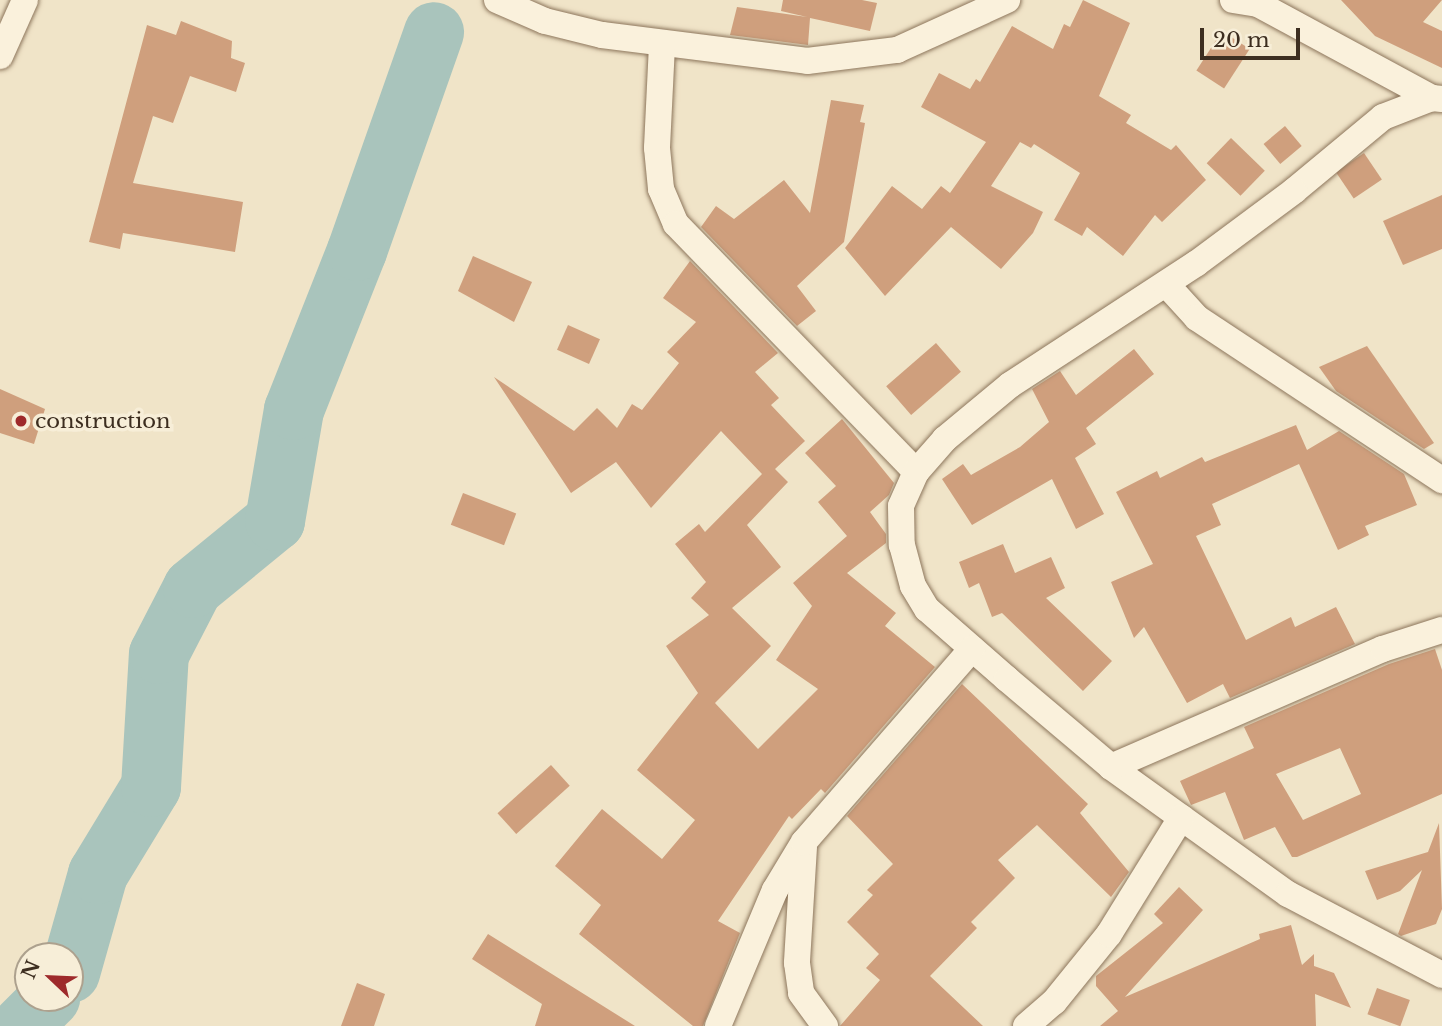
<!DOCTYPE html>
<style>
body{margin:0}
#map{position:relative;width:1442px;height:1026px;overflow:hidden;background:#f0e4c8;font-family:"Libre Baskerville",serif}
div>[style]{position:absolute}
.river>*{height:60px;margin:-30px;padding:0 30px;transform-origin:30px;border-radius:30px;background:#a9c4bc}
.building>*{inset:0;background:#cf9f7d;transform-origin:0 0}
.roads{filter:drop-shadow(0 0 2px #8d765c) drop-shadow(0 0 2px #8d765c)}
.minor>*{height:26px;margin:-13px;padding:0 13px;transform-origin:13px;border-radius:13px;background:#faf1dc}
.dots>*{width:19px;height:19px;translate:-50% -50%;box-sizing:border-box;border:4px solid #f7eed8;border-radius:50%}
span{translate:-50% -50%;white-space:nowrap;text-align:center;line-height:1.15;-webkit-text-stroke:7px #f7eed8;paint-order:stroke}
.poi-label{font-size:21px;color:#3d2e20}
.left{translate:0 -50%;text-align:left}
.north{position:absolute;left:14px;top:942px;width:70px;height:70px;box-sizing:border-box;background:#f7eed8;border:2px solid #ada18e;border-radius:50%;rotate:293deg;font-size:19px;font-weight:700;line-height:28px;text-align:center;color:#3d2e20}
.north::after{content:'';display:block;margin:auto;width:24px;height:32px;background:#9e2a2b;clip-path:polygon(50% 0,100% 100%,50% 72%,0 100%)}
.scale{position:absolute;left:1200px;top:28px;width:100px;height:32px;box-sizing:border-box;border:4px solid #3d2e20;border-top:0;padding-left:9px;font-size:21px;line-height:24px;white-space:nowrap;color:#3d2e20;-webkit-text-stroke:5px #f7eed8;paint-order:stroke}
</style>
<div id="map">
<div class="river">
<i style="left:70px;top:973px;width:103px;rotate:-74.2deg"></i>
<i style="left:98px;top:874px;width:102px;rotate:-58.7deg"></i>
<i style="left:151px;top:787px;width:133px;rotate:-86.6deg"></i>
<i style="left:159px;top:654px;width:74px;rotate:-62.7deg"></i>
<i style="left:193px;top:588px;width:106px;rotate:-39.3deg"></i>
<i style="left:275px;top:521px;width:113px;rotate:-80.3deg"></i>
<i style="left:294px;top:410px;width:171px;rotate:-68.4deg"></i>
<i style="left:357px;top:251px;width:232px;rotate:-70.6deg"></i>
<i style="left:22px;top:1026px;width:40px;rotate:-45deg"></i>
</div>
<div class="building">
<i style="clip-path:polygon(783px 0,862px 0,877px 3px,870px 31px,810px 18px,808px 45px,730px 35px,737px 7px,807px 17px,781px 11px)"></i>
<i style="clip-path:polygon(1083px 0,1130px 23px,1099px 96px,1131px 115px,1126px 123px,1171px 150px,1176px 145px,1206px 180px,1162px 222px,1155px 215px,1123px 256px,1087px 227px,1082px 236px,1054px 220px,1080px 173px,1034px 144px,1031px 148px,1020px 142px,991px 186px,1043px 212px,1033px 233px,1001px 269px,951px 227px,885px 296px,845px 248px,892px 186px,922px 209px,941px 186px,950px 193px,986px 142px,921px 107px,939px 73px,970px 89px,976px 79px,980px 82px,1012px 26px,1053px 49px,1064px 24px,1070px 27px)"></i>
<i style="clip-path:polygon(1341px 0,1442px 0,1423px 22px,1442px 31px,1442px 68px,1375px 36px)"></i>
<i style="clip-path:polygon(181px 21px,232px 41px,231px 58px,245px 63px,236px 92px,190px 76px,173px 123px,153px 116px,133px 183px,243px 202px,235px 252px,123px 233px,120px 249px,89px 242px,147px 25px,176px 35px)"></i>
<i style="left:1222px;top:31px;width:33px;height:47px;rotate:33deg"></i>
<i style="clip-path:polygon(831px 100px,864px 105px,860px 122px,865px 123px,844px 242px,797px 286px,816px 311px,797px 326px,701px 227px,716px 206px,734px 219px,784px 180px,810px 213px)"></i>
<i style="left:1285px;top:126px;width:26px;height:28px;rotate:50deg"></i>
<i style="left:1231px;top:138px;width:47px;height:35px;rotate:44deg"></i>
<i style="left:1364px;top:153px;width:32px;height:34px;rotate:56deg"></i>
<i style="clip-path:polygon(1442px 195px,1442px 249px,1403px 265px,1383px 221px)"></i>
<i style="clip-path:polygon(473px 256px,532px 282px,514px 322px,458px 291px)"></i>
<i style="clip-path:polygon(690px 261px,778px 353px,755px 372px,779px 398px,771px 405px,805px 441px,775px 469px,788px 482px,747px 525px,781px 567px,732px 608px,771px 646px,715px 703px,758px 749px,818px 689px,776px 660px,812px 606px,793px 583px,847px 536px,818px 502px,836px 486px,805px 453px,842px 419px,894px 483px,889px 495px,870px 512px,886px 534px,886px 543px,847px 573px,896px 613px,885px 626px,935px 667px,825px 793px,821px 789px,792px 819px,789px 816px,718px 921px,740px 933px,703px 1026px,693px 1026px,579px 934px,601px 905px,555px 866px,602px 809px,662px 859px,695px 820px,637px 770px,698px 693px,666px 646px,709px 615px,691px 598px,706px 582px,675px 544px,699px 524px,705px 532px,762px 474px,721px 431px,651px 508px,616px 462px,571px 493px,494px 377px,574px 431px,597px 408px,617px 428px,632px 404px,642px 410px,679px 363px,667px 352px,696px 322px,663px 298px)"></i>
<i style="left:568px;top:325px;width:35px;height:27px;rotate:24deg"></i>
<i style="left:936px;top:343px;width:38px;height:66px;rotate:49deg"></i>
<i style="clip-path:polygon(1367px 346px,1434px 443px,1424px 449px,1336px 391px,1319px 367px)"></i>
<i style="clip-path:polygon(1134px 349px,1154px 374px,1086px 428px,1096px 444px,1075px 458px,1104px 514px,1076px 529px,1052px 479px,972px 525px,942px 479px,963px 464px,971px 475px,1020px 447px,1049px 422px,1032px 389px,1060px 371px,1076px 395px)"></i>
<i style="clip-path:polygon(0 389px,45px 409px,34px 444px,0 433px)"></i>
<i style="clip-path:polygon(1296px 425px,1307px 450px,1339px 431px,1404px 474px,1417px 505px,1365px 526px,1369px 535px,1338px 550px,1299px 464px,1212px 504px,1221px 525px,1196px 536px,1246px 640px,1291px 617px,1295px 627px,1336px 607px,1355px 644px,1230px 698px,1223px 684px,1187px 703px,1144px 627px,1134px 638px,1111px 582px,1153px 564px,1116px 492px,1157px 471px,1160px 478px,1202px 457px,1205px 462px)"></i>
<i style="left:463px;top:493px;width:57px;height:34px;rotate:21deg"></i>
<i style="clip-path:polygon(1003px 544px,1015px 573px,1051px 557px,1065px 588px,1046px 598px,1112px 661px,1083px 691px,1002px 613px,992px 617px,979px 583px,969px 588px,959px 562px)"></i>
<i style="clip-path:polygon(evenodd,1435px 649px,1442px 670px,1442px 794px,1297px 857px,1292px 857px,1275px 827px,1244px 840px,1225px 792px,1191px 805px,1180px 781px,1254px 748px,1244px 727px,1389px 664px,1435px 649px,1340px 748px,1361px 794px,1303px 820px,1276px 774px,1340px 748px)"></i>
<i style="clip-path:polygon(962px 684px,1088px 804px,1080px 813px,1129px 872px,1111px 897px,1037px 825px,998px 860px,1015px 878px,971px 922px,977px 928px,930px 976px,983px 1026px,840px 1026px,880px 980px,866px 968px,879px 954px,847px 922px,873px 895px,867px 890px,893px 864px,847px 816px)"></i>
<i style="left:551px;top:765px;width:28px;height:72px;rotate:48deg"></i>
<i style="clip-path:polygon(1439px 823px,1442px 909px,1436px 924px,1401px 936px,1398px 934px,1422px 870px,1400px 891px,1377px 900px,1365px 871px,1428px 852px)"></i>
<i style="clip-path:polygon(1179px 887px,1203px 910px,1125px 997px,1260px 939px,1259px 934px,1291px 925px,1302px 965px,1314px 954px,1314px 966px,1334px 973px,1351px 1008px,1315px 994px,1316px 1026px,1100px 1026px,1118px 1011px,1096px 986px,1096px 976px,1163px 923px,1154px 914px)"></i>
<i style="clip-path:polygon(488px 934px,635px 1026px,535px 1026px,542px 1004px,472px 959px)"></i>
<i style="clip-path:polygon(357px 983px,385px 994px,374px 1026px,341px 1026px)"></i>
<i style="left:1377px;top:988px;width:35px;height:28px;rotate:20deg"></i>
</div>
<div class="roads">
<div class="minor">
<i style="left:497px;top:0;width:52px;rotate:23.6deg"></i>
<i style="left:545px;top:21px;width:59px;rotate:13.8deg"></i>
<i style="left:602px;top:35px;width:207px;rotate:7.2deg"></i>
<i style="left:807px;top:61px;width:91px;rotate:-7deg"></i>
<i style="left:897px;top:50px;width:121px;rotate:-24.4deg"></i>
<i style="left:1233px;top:0;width:25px;rotate:9deg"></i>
<i style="left:1258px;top:4px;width:198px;rotate:28.4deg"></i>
<i style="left:1432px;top:98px;width:10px;rotate:6deg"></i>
<i style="left:662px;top:45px;width:103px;rotate:92.8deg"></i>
<i style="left:657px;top:148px;width:41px;rotate:84.4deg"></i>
<i style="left:661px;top:189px;width:38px;rotate:67deg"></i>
<i style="left:676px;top:224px;width:345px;rotate:45.9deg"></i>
<i style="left:0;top:56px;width:61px;rotate:-65.9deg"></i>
<i style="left:1432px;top:98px;width:53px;rotate:158.8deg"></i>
<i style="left:1383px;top:117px;width:116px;rotate:140.3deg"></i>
<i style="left:1294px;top:191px;width:121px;rotate:143.4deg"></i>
<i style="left:1197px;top:263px;width:223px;rotate:146.9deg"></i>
<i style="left:1010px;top:385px;width:85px;rotate:140.3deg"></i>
<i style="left:945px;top:439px;width:44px;rotate:131.3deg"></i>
<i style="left:916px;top:472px;width:37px;rotate:114deg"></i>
<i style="left:901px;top:506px;width:39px;rotate:89deg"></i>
<i style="left:902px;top:545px;width:42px;rotate:75deg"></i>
<i style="left:913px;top:586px;width:27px;rotate:59deg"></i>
<i style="left:927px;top:609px;width:106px;rotate:41.2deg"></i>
<i style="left:1007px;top:679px;width:136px;rotate:40.2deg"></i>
<i style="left:1111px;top:767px;width:218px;rotate:35.7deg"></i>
<i style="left:1288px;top:894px;width:174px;rotate:27.7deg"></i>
<i style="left:1166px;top:284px;width:46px;rotate:47.6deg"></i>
<i style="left:1197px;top:318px;width:294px;rotate:33.5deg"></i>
<i style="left:1111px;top:767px;width:296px;rotate:-23.5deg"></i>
<i style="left:1383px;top:649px;width:62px;rotate:-17.9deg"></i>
<i style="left:804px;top:847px;width:116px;rotate:93.5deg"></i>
<i style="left:797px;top:963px;width:30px;rotate:82deg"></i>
<i style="left:801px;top:993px;width:41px;rotate:54deg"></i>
<i style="left:718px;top:1026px;width:147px;rotate:-67.3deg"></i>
<i style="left:775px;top:890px;width:56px;rotate:-58.9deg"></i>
<i style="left:804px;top:842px;width:256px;rotate:-49deg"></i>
<i style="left:1026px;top:1026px;width:37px;rotate:-41deg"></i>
<i style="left:1054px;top:1002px;width:87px;rotate:-51deg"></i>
<i style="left:1109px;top:934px;width:137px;rotate:-58.2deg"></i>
</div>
</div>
<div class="dots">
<i style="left:21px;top:421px;background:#9e2a2b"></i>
</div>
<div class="poi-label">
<span class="left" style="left:35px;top:421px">construction</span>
</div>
<div class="north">N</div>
<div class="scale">20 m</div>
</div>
